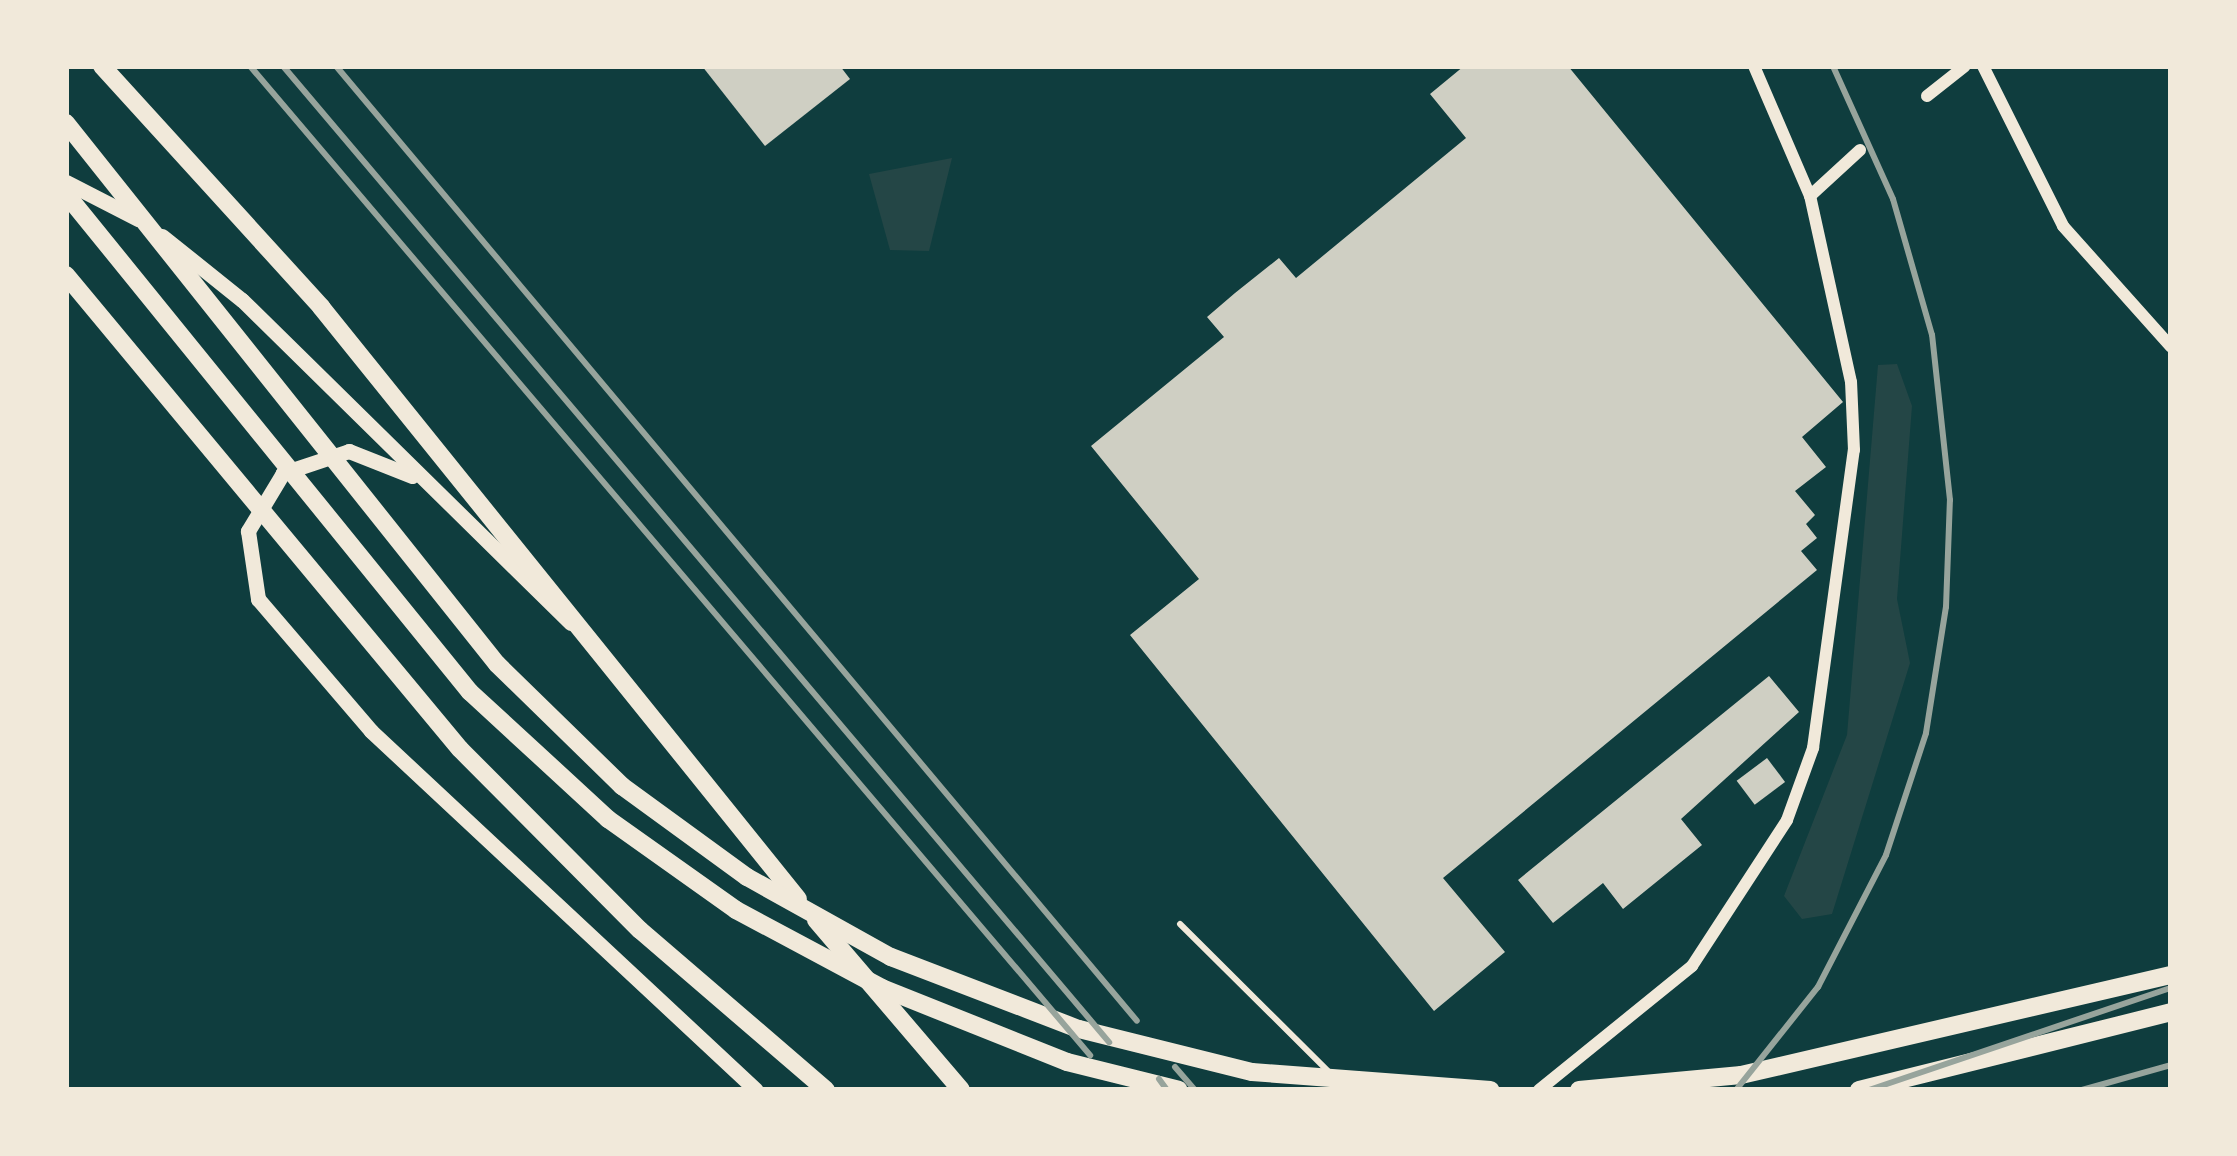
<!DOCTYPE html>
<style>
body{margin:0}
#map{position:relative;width:2237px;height:1156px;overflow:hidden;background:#0f3d3e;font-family:"Source Sans 3",sans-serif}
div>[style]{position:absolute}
.green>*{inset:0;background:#244646}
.building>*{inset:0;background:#cfcfc3;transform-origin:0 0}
.service>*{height:6px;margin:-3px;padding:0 3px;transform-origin:3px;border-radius:3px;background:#f1e9da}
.minor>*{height:12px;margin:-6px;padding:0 6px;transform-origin:6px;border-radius:6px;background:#f1e9da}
.tertiary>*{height:15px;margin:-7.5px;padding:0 7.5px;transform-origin:7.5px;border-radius:7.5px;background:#f1e9da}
.primary>*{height:18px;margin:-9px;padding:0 9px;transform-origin:9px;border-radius:9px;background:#f1e9da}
.rail>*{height:6px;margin:-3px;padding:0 3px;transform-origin:3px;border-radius:3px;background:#97a49c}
span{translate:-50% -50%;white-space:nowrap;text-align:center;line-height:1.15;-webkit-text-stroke:12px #f1e9da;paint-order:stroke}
.frame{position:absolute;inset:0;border:69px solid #f1e9da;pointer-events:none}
</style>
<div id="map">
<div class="green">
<i style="clip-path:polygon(952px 158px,929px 251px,890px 250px,869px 174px)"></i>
<i style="clip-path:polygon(1897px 364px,1912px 406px,1897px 599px,1910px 663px,1832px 914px,1802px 919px,1784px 896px,1847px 735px,1878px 365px)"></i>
</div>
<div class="building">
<i style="clip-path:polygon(702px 66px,840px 66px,850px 79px,765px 146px)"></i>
<i style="clip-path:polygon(1464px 66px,1568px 66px,1843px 402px,1802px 437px,1826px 467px,1795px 491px,1815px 515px,1806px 524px,1817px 538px,1801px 551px,1817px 570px,1443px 878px,1505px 952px,1434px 1011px,1130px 635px,1199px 579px,1091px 446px,1224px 337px,1207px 317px,1235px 293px,1279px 258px,1296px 278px,1466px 138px,1430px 94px)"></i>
<i style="clip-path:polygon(1769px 676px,1799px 712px,1681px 819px,1702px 845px,1623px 909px,1603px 883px,1553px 923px,1518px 880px)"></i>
<i style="left:1767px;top:758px;width:30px;height:38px;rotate:53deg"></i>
</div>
<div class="service">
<i style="left:1180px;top:924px;width:209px;rotate:44.8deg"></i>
</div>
<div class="minor">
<i style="left:1983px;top:66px;width:179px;rotate:63.4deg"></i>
<i style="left:2063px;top:226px;width:162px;rotate:48.2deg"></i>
<i style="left:1927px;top:96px;width:48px;rotate:-38.3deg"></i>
<i style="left:1810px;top:196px;width:68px;rotate:-42.6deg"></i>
<i style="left:1539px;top:1090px;width:197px;rotate:-39deg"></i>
<i style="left:1692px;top:966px;width:174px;rotate:-56.9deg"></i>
<i style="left:1787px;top:820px;width:77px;rotate:-70.1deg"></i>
<i style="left:1813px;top:748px;width:301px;rotate:-82.2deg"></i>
<i style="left:1854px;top:450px;width:68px;rotate:-92.5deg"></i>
<i style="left:1851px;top:382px;width:190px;rotate:-102.4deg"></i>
<i style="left:1810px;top:196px;width:142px;rotate:-113.3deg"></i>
</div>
<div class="tertiary">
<i style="left:66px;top:182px;width:81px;rotate:27.2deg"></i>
<i style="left:162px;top:236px;width:102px;rotate:38.7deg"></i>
<i style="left:242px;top:300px;width:461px;rotate:44.5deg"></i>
<i style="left:412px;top:476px;width:68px;rotate:-158.4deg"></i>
<i style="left:349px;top:451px;width:70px;rotate:161.6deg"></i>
<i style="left:283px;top:473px;width:68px;rotate:121.1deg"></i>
<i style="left:248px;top:531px;width:69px;rotate:81.6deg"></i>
<i style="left:258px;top:599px;width:174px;rotate:49.4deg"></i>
<i style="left:371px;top:731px;width:526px;rotate:43deg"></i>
</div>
<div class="primary">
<i style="left:102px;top:66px;width:326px;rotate:47.7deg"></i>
<i style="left:321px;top:307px;width:760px;rotate:51.14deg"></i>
<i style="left:66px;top:123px;width:692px;rotate:51.46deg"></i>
<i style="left:497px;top:664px;width:175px;rotate:44.3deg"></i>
<i style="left:622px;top:786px;width:155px;rotate:36.1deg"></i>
<i style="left:747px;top:877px;width:165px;rotate:29.1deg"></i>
<i style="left:891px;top:957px;width:201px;rotate:21deg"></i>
<i style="left:1079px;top:1029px;width:178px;rotate:14deg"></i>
<i style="left:1252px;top:1072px;width:239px;rotate:4.3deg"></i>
<i style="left:66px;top:194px;width:641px;rotate:50.95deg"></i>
<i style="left:470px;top:692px;width:188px;rotate:42.6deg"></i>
<i style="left:608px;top:819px;width:157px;rotate:35.4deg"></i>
<i style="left:736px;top:910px;width:166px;rotate:28.1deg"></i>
<i style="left:882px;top:988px;width:199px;rotate:21.8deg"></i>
<i style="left:1067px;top:1062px;width:115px;rotate:14deg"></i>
<i style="left:66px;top:275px;width:616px;rotate:50.27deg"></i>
<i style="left:460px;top:749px;width:255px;rotate:45.2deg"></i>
<i style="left:640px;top:930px;width:245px;rotate:40.7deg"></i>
<i style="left:816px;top:920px;width:223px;rotate:49.5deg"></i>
<i style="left:1579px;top:1090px;width:163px;rotate:-5.3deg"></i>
<i style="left:1741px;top:1075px;width:441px;rotate:-13.1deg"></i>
<i style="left:1859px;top:1090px;width:322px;rotate:-14deg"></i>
</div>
<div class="rail">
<i style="left:250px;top:66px;width:1298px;rotate:49.66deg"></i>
<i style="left:283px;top:66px;width:1279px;rotate:49.76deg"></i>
<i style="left:336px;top:66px;width:1246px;rotate:50.01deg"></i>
<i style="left:1175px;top:1067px;width:30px;rotate:49deg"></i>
<i style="left:1159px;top:1079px;width:14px;rotate:54deg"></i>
<i style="left:1736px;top:1090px;width:132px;rotate:-51.5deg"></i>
<i style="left:1818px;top:987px;width:148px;rotate:-62.7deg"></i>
<i style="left:1886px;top:855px;width:128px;rotate:-71.8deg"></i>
<i style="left:1926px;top:733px;width:128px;rotate:-81deg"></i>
<i style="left:1946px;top:607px;width:107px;rotate:-87.9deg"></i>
<i style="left:1950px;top:500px;width:166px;rotate:-96.2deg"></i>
<i style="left:1932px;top:335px;width:141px;rotate:-106deg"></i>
<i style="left:1893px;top:199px;width:146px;rotate:-114.3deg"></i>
<i style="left:1869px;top:1090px;width:319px;rotate:-18.7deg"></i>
<i style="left:2082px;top:1090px;width:92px;rotate:-15.7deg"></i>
</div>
<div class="frame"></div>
</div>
